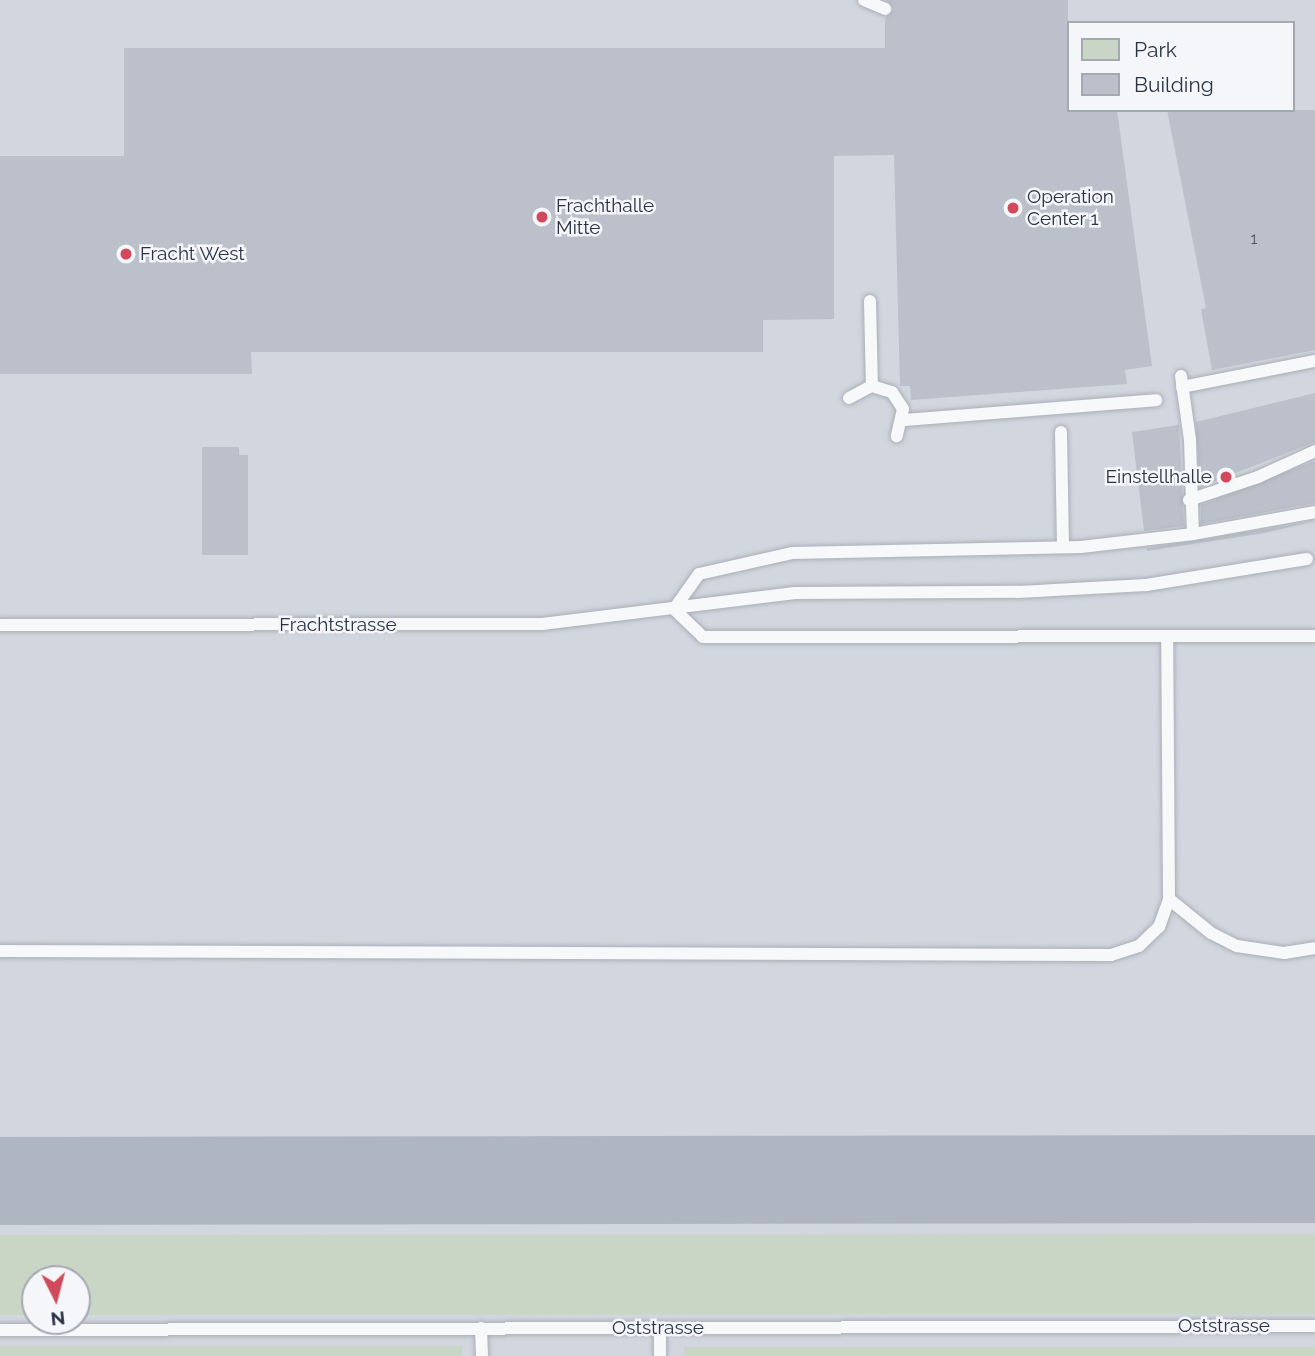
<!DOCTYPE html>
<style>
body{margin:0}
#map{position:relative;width:1315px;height:1356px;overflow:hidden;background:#e4e7ec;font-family:Raleway,sans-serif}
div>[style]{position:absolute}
.built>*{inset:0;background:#d2d6de}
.green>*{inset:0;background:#c9d6c5;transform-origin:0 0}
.taxiway>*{height:88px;margin:-44px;padding:0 44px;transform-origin:44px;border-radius:44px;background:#b0b6c1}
.building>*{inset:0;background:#bbc0ca}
.roads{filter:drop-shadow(0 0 2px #a9aeb7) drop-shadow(0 0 2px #a9aeb7)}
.lane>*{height:12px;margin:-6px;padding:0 6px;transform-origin:6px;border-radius:6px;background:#f7f8fa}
.dots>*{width:19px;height:19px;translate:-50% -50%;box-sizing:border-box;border:4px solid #f4f6f9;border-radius:50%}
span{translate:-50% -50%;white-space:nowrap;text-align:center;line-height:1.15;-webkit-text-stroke:5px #f4f6f9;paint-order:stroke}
.number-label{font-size:16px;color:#4f5766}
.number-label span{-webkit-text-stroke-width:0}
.poi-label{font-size:19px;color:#2b3445}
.left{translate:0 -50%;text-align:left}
.right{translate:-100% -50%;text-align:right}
.street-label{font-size:19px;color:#2b3445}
.legend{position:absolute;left:1067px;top:21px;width:228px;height:91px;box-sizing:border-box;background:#f4f6f9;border:2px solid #a4a8b1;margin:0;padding:9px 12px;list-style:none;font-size:21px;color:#2b3445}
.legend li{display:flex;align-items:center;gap:14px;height:35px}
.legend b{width:35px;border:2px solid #a4a8b1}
.north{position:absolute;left:21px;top:1265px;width:70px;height:70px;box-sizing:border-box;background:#f4f6f9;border:2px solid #a4a8b1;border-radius:50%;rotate:174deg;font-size:19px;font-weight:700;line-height:28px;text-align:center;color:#2b3445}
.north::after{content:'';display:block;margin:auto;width:24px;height:32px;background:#d1495b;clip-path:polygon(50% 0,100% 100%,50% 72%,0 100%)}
</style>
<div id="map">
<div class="built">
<i style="clip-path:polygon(evenodd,0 0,1315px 0,1315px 1356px,0 1356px,0 0,1068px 23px,1292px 23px,1292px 110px,1068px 110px,1068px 23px,0 0,35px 1279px,77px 1279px,77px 1321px,35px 1321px,35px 1279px)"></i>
</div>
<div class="green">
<i style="clip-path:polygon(1315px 1234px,1315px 1314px,77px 1315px,77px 1279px,35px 1279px,35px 1315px,0 1315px,0 1235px)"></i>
<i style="left:0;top:1346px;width:462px;height:10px"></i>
<i style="left:684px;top:1347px;width:631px;height:10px"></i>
</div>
<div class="taxiway">
<i style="left:0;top:1181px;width:1315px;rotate:-0.09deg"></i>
</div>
<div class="building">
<i style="clip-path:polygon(886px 0,1068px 0,1068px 110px,1117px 110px,1152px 366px,1125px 370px,1127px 384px,911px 400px,910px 386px,900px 386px,894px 155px,834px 156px,834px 319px,763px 320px,763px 352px,251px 352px,252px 374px,0 374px,0 156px,124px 156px,124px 48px,885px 48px,885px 18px,894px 9px)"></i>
<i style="clip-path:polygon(1167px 110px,1315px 110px,1315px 350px,1212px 370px,1201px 309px,1206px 308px)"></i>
<i style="clip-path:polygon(1315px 393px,1315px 442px,1200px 487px,1196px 422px)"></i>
<i style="clip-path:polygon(1179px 425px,1184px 526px,1144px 531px,1132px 432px)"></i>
<i style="clip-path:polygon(202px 447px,239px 447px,239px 455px,248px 455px,248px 555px,202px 555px)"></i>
<i style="clip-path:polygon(1315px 461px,1315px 503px,1201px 524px,1201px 505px)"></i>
<i style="clip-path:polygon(1315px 521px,1265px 533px,1147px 551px,1147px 548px)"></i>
</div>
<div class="roads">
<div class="lane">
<i style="left:864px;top:0;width:23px;rotate:23deg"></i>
<i style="left:870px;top:301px;width:85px;rotate:88.7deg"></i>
<i style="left:1181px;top:376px;width:65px;rotate:82deg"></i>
<i style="left:1190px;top:440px;width:94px;rotate:88.2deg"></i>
<i style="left:1182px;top:387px;width:136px;rotate:-11.1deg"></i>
<i style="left:849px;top:398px;width:26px;rotate:-28deg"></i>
<i style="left:872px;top:386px;width:21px;rotate:17deg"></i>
<i style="left:892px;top:392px;width:20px;rotate:57deg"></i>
<i style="left:903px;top:409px;width:28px;rotate:103deg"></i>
<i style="left:904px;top:420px;width:253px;rotate:-4.5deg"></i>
<i style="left:1061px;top:432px;width:115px;rotate:89deg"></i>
<i style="left:1189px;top:500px;width:73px;rotate:-18.4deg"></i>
<i style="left:1258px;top:477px;width:63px;rotate:-24.5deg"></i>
<i style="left:674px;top:609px;width:43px;rotate:-54.5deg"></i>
<i style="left:699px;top:574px;width:95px;rotate:-12.7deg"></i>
<i style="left:792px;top:553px;width:289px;rotate:-1.2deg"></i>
<i style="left:1081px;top:547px;width:113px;rotate:-6.6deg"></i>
<i style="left:1193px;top:534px;width:124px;rotate:-10.2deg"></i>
<i style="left:674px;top:609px;width:40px;rotate:44deg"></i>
<i style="left:703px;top:637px;width:612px;rotate:-0.09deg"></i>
<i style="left:0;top:625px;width:542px;rotate:-0.11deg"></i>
<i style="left:542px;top:624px;width:255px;rotate:-7deg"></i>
<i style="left:795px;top:593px;width:223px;rotate:-0.3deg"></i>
<i style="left:1018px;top:592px;width:128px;rotate:-3.1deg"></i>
<i style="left:1146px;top:585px;width:163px;rotate:-9.2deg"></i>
<i style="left:1169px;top:899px;width:54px;rotate:39deg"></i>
<i style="left:1211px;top:933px;width:29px;rotate:27deg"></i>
<i style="left:1237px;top:946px;width:48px;rotate:8.5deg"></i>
<i style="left:1284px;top:953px;width:31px;rotate:-9deg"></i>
<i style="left:0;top:951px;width:1111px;rotate:0.21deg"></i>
<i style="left:1111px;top:955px;width:29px;rotate:-18deg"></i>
<i style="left:1139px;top:946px;width:28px;rotate:-44deg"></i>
<i style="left:1159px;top:927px;width:30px;rotate:-70deg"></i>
<i style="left:1169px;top:899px;width:262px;rotate:-90.4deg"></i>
<i style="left:481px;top:1328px;width:28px;rotate:88deg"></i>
<i style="left:0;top:1330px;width:1315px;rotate:-0.17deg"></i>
<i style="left:660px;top:1356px;width:28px;rotate:-90deg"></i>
</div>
</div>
<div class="dots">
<i style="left:1013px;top:208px;background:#d1495b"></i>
<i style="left:542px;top:217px;background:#d1495b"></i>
<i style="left:126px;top:254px;background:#d1495b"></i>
<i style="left:1226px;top:477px;background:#d1495b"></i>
</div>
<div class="number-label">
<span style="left:1254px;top:239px">1</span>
</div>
<div class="poi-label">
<span class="left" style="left:1027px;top:208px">Operation<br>Center 1</span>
<span class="left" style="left:556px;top:217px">Frachthalle<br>Mitte</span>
<span class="left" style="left:140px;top:254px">Fracht West</span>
<span class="right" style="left:1212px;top:477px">Einstellhalle</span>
</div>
<div class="street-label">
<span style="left:338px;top:625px">Frachtstrasse</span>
<span style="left:1224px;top:1326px">Oststrasse</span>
<span style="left:658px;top:1328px">Oststrasse</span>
</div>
<ul class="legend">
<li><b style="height:19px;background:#c9d6c5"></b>Park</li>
<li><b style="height:19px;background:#bbc0ca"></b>Building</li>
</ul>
<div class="north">N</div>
</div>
